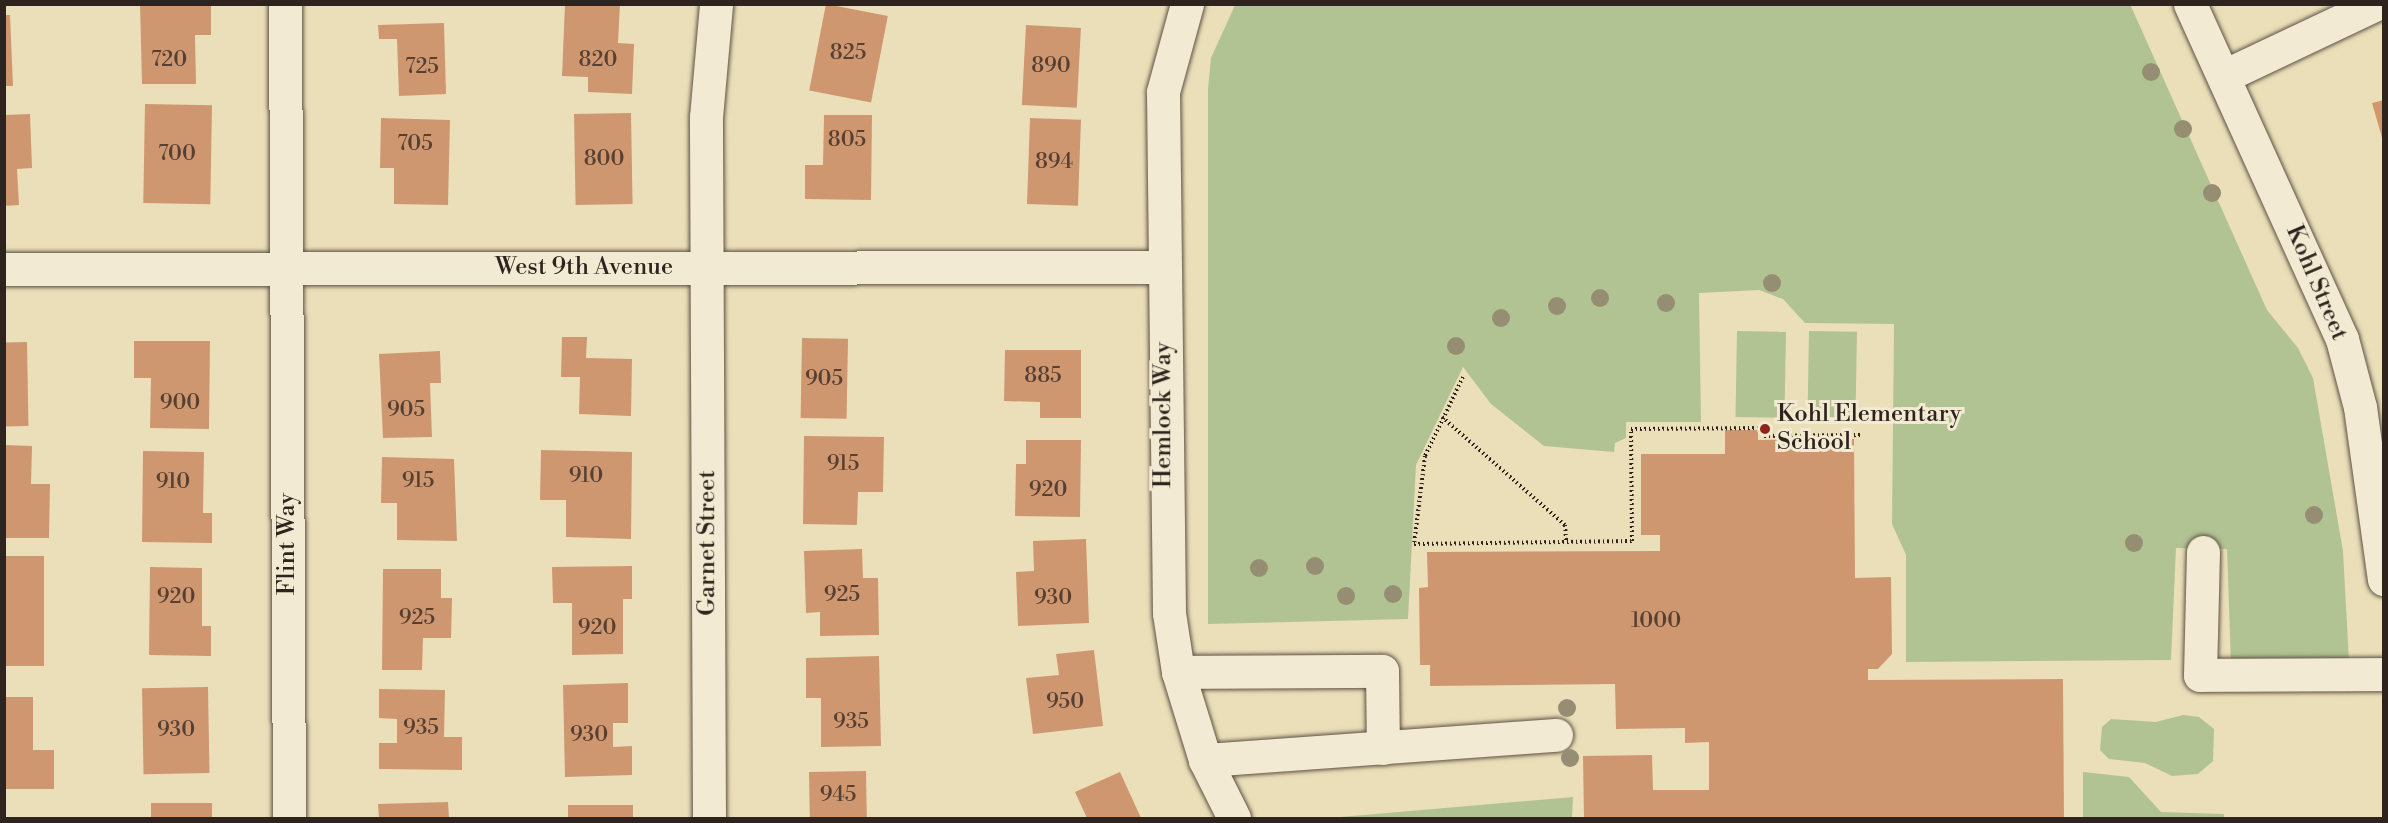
<!DOCTYPE html>
<style>
body{margin:0}
#map{position:relative;width:2388px;height:823px;overflow:hidden;background:#ebdfb9;font-family:"Libre Bodoni",serif}
div>[style]{position:absolute}
.green>*{inset:0;background:#b2c393;transform-origin:0 0}
.building>*{inset:0;background:#cf9770;transform-origin:0 0}
.path>*{height:4px;margin-top:-2px;transform-origin:0;background:repeating-linear-gradient(90deg,#2f231d 0 1.5px,transparent 0 4.5px)}
.roads{filter:drop-shadow(0 0 2px #5e5244) drop-shadow(0 0 2px #5e5244)}
.minor>*{height:33px;margin:-16.5px;padding:0 16.5px;transform-origin:16.5px;border-radius:16.5px;background:#f2ead2}
.trees>*{width:18px;height:18px;margin:-9px;border-radius:50%;background:#968e73}
.dots>*{width:16px;height:16px;translate:-50% -50%;box-sizing:border-box;border:3px solid #f2ead2;border-radius:50%}
span{translate:-50% -50%;white-space:nowrap;text-align:center;line-height:1.15;-webkit-text-stroke:6px #f2ead2;paint-order:stroke}
.number-label{font-size:21px;color:#574032}
.number-label span{-webkit-text-stroke-width:0}
.street-label{font-size:24px;color:#2f231d}
.poi-label{font-size:24px;color:#2f231d}
.left{translate:0 -50%;text-align:left}
.frame{position:absolute;inset:0;border:6px solid #2f231d;pointer-events:none}
</style>
<div id="map">
<div class="green">
<i style="clip-path:polygon(2130px 4px,2267px 310px,2298px 348px,2313px 378px,2343px 551px,2349px 661px,2231px 665px,2227px 549px,2176px 548px,2171px 660px,1906px 662px,1906px 555px,1892px 524px,1894px 324px,1805px 323px,1783px 299px,1759px 290px,1699px 293px,1701px 422px,1626px 422px,1626px 438px,1615px 443px,1614px 452px,1544px 446px,1491px 404px,1463px 367px,1416px 465px,1408px 619px,1208px 624px,1208px 89px,1211px 58px,1235px 5px)"></i>
<i style="left:1737px;top:331px;width:49px;height:86px;rotate:1deg"></i>
<i style="left:1809px;top:331px;width:48px;height:86px;rotate:1deg"></i>
<i style="clip-path:polygon(2183px 715px,2199px 717px,2214px 729px,2213px 761px,2198px 774px,2172px 776px,2145px 763px,2109px 759px,2100px 750px,2102px 727px,2111px 719px,2156px 722px)"></i>
<i style="clip-path:polygon(2083px 772px,2129px 777px,2161px 812px,2224px 814px,2224px 818px,2083px 818px)"></i>
<i style="clip-path:polygon(1573px 797px,1572px 818px,1329px 818px)"></i>
</div>
<div class="building">
<i style="clip-path:polygon(140px 4px,211px 4px,211px 35px,195px 35px,196px 84px,142px 84px)"></i>
<i style="clip-path:polygon(565px 4px,620px 4px,618px 43px,634px 44px,632px 94px,588px 92px,588px 77px,562px 76px)"></i>
<i style="left:826px;top:4px;width:63px;height:88px;rotate:11deg"></i>
<i style="clip-path:polygon(4px 15px,10px 15px,13px 86px,4px 86px)"></i>
<i style="clip-path:polygon(444px 23px,446px 94px,399px 96px,397px 39px,379px 39px,378px 25px)"></i>
<i style="left:1026px;top:25px;width:55px;height:80px;rotate:3deg"></i>
<i style="clip-path:polygon(2384px 100px,2384px 141px,2383px 141px,2372px 103px)"></i>
<i style="left:145px;top:104px;width:67px;height:99px;rotate:1deg"></i>
<i style="left:631px;top:113px;width:91px;height:57px;rotate:89deg"></i>
<i style="clip-path:polygon(30px 114px,32px 168px,17px 169px,19px 205px,4px 206px,4px 115px)"></i>
<i style="clip-path:polygon(824px 115px,872px 115px,871px 200px,805px 199px,805px 165px,823px 165px)"></i>
<i style="clip-path:polygon(381px 118px,450px 120px,448px 205px,394px 204px,394px 168px,380px 168px)"></i>
<i style="left:1030px;top:118px;width:51px;height:86px;rotate:2deg"></i>
<i style="clip-path:polygon(562px 337px,587px 337px,586px 358px,632px 359px,631px 416px,579px 414px,580px 377px,561px 377px)"></i>
<i style="left:802px;top:338px;width:46px;height:80px;rotate:1deg"></i>
<i style="clip-path:polygon(134px 341px,210px 341px,209px 429px,150px 428px,151px 378px,134px 378px)"></i>
<i style="left:27px;top:342px;width:84px;height:23px;rotate:89deg"></i>
<i style="clip-path:polygon(1005px 350px,1081px 350px,1081px 418px,1040px 418px,1040px 402px,1004px 401px)"></i>
<i style="clip-path:polygon(440px 351px,441px 383px,430px 383px,432px 437px,383px 438px,379px 354px)"></i>
<i style="clip-path:polygon(1725px 430px,1758px 430px,1758px 440px,1854px 439px,1855px 578px,1891px 577px,1892px 654px,1878px 669px,1868px 669px,1868px 680px,2063px 679px,2064px 818px,1584px 818px,1583px 756px,1652px 755px,1653px 790px,1709px 790px,1709px 742px,1685px 743px,1685px 728px,1616px 729px,1615px 684px,1430px 686px,1430px 665px,1420px 665px,1419px 588px,1428px 587px,1427px 552px,1660px 551px,1660px 535px,1641px 535px,1641px 454px,1725px 454px)"></i>
<i style="clip-path:polygon(804px 436px,884px 437px,883px 492px,858px 492px,857px 525px,803px 524px)"></i>
<i style="clip-path:polygon(1026px 440px,1081px 440px,1080px 517px,1015px 516px,1016px 464px,1026px 464px)"></i>
<i style="clip-path:polygon(4px 445px,32px 446px,31px 484px,50px 484px,49px 538px,4px 538px)"></i>
<i style="clip-path:polygon(541px 450px,632px 452px,631px 539px,566px 537px,566px 500px,540px 500px)"></i>
<i style="clip-path:polygon(143px 451px,204px 452px,203px 513px,212px 513px,212px 543px,142px 542px)"></i>
<i style="clip-path:polygon(382px 457px,454px 459px,457px 541px,397px 540px,397px 503px,381px 503px)"></i>
<i style="clip-path:polygon(1086px 539px,1089px 623px,1018px 626px,1016px 572px,1034px 571px,1033px 541px)"></i>
<i style="clip-path:polygon(862px 549px,863px 578px,878px 578px,879px 635px,820px 636px,820px 612px,806px 613px,804px 551px)"></i>
<i style="left:4px;top:556px;width:40px;height:110px"></i>
<i style="clip-path:polygon(632px 566px,632px 599px,623px 599px,623px 654px,572px 655px,572px 603px,553px 603px,552px 567px)"></i>
<i style="clip-path:polygon(150px 567px,202px 568px,202px 626px,211px 626px,211px 656px,149px 655px)"></i>
<i style="clip-path:polygon(383px 569px,441px 569px,441px 598px,452px 598px,451px 638px,423px 638px,422px 670px,382px 670px)"></i>
<i style="clip-path:polygon(1094px 650px,1103px 726px,1033px 734px,1026px 678px,1059px 675px,1056px 654px)"></i>
<i style="clip-path:polygon(879px 656px,881px 746px,821px 747px,821px 698px,806px 698px,806px 658px)"></i>
<i style="clip-path:polygon(628px 683px,628px 723px,613px 723px,613px 747px,632px 746px,632px 775px,565px 777px,563px 685px)"></i>
<i style="left:208px;top:687px;width:86px;height:66px;rotate:89deg"></i>
<i style="clip-path:polygon(379px 689px,445px 690px,444px 737px,462px 737px,462px 770px,379px 769px,379px 743px,397px 743px,397px 719px,379px 718px)"></i>
<i style="clip-path:polygon(4px 697px,33px 697px,33px 750px,54px 750px,54px 789px,4px 789px)"></i>
<i style="left:866px;top:771px;width:47px;height:57px;rotate:89deg"></i>
<i style="clip-path:polygon(1120px 772px,1141px 818px,1087px 818px,1075px 792px)"></i>
<i style="clip-path:polygon(448px 802px,449px 818px,379px 818px,378px 804px)"></i>
<i style="left:212px;top:803px;width:15px;height:61px;rotate:90deg"></i>
<i style="left:568px;top:805px;width:65px;height:13px"></i>
</div>
<div class="path">
<i style="left:1463px;top:377px;width:88px;rotate:115.7deg"></i>
<i style="left:1425px;top:456px;width:89px;rotate:97.1deg"></i>
<i style="left:1414px;top:544px;width:218px;rotate:-0.8deg"></i>
<i style="left:1632px;top:541px;width:112px;rotate:-90.5deg"></i>
<i style="left:1631px;top:429px;width:133px;rotate:-0.4deg"></i>
<i style="left:1764px;top:428px;width:8px;rotate:90deg"></i>
<i style="left:1764px;top:436px;width:98px;rotate:-0.6deg"></i>
<i style="left:1442px;top:417px;width:164px;rotate:41.3deg"></i>
<i style="left:1565px;top:525px;width:16px;rotate:86deg"></i>
</div>
<div class="roads">
<div class="minor">
<i style="left:285px;top:4px;width:814px;rotate:89.72deg"></i>
<i style="left:1187px;top:4px;width:91px;rotate:105.3deg"></i>
<i style="left:1163px;top:92px;width:521px;rotate:89.34deg"></i>
<i style="left:1169px;top:613px;width:60px;rotate:81.3deg"></i>
<i style="left:1178px;top:672px;width:92px;rotate:72.9deg"></i>
<i style="left:1205px;top:760px;width:65px;rotate:63.4deg"></i>
<i style="left:2190px;top:4px;width:368px;rotate:65.6deg"></i>
<i style="left:2342px;top:339px;width:70px;rotate:75.2deg"></i>
<i style="left:2360px;top:407px;width:174px;rotate:82.1deg"></i>
<i style="left:2224px;top:76px;width:168px;rotate:-25.3deg"></i>
<i style="left:4px;top:269px;width:1159px;rotate:-0.1deg"></i>
<i style="left:2203px;top:552px;width:123px;rotate:91.4deg"></i>
<i style="left:2200px;top:675px;width:184px;rotate:-0.3deg"></i>
<i style="left:1178px;top:672px;width:204px;rotate:-0.3deg"></i>
<i style="left:1382px;top:671px;width:77px;rotate:89.3deg"></i>
<i style="left:1205px;top:760px;width:352px;rotate:-4.1deg"></i>
<i style="left:709px;top:818px;width:701px;rotate:-90.25deg"></i>
<i style="left:706px;top:117px;width:113px;rotate:-84.9deg"></i>
</div>
</div>
<div class="trees">
<i style="left:2151px;top:72px"></i>
<i style="left:2183px;top:129px"></i>
<i style="left:2212px;top:193px"></i>
<i style="left:1772px;top:283px"></i>
<i style="left:1600px;top:298px"></i>
<i style="left:1666px;top:303px"></i>
<i style="left:1557px;top:306px"></i>
<i style="left:1501px;top:318px"></i>
<i style="left:1456px;top:346px"></i>
<i style="left:2314px;top:515px"></i>
<i style="left:2134px;top:543px"></i>
<i style="left:1315px;top:566px"></i>
<i style="left:1259px;top:568px"></i>
<i style="left:1393px;top:594px"></i>
<i style="left:1346px;top:596px"></i>
<i style="left:1567px;top:708px"></i>
<i style="left:1570px;top:758px"></i>
</div>
<div class="dots">
<i style="left:1765px;top:429px;background:#8f2418"></i>
</div>
<div class="number-label">
<span style="left:848px;top:53px">825</span>
<span style="left:169px;top:60px">720</span>
<span style="left:598px;top:60px">820</span>
<span style="left:1051px;top:66px">890</span>
<span style="left:422px;top:67px">725</span>
<span style="left:847px;top:140px">805</span>
<span style="left:415px;top:144px">705</span>
<span style="left:177px;top:154px">700</span>
<span style="left:604px;top:159px">800</span>
<span style="left:1054px;top:162px">894</span>
<span style="left:1043px;top:376px">885</span>
<span style="left:824px;top:379px">905</span>
<span style="left:180px;top:403px">900</span>
<span style="left:406px;top:410px">905</span>
<span style="left:843px;top:464px">915</span>
<span style="left:586px;top:476px">910</span>
<span style="left:418px;top:481px">915</span>
<span style="left:173px;top:482px">910</span>
<span style="left:1048px;top:490px">920</span>
<span style="left:842px;top:595px">925</span>
<span style="left:176px;top:597px">920</span>
<span style="left:1053px;top:598px">930</span>
<span style="left:417px;top:618px">925</span>
<span style="left:1656px;top:621px">1000</span>
<span style="left:597px;top:628px">920</span>
<span style="left:1065px;top:702px">950</span>
<span style="left:851px;top:722px">935</span>
<span style="left:421px;top:728px">935</span>
<span style="left:176px;top:730px">930</span>
<span style="left:589px;top:735px">930</span>
<span style="left:838px;top:795px">945</span>
</div>
<div class="street-label">
<span style="left:584px;top:268px">West 9th Avenue</span>
<span style="left:2316px;top:283px;rotate:67deg">Kohl Street</span>
<span style="left:1164px;top:415px;rotate:-90deg">Hemlock Way</span>
<span style="left:708px;top:543px;rotate:-90deg">Garnet Street</span>
<span style="left:288px;top:544px;rotate:-90deg">Flint Way</span>
</div>
<div class="poi-label">
<span class="left" style="left:1777px;top:429px">Kohl Elementary<br>School</span>
</div>
<div class="frame"></div>
</div>
